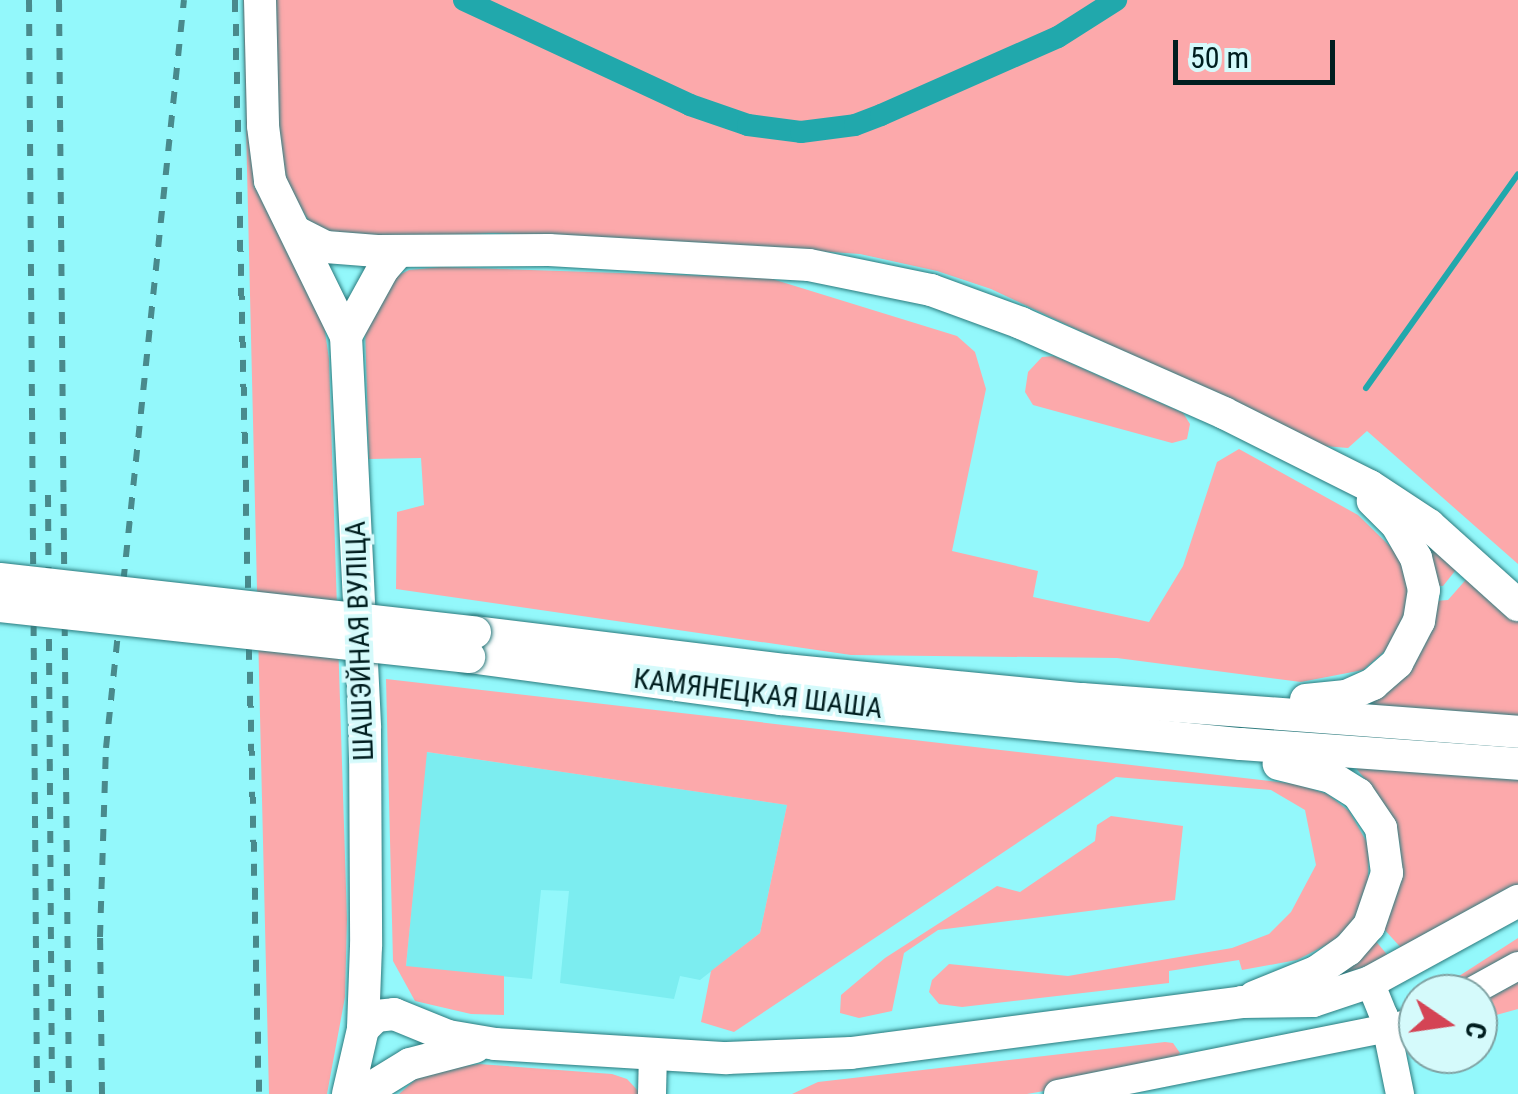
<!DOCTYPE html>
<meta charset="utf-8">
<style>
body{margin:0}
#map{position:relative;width:1518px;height:1094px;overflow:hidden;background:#93f8fb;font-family:"Roboto Condensed",sans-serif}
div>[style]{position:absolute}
.built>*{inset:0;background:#7cedf0}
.green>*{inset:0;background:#fca9ab}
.stream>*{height:6px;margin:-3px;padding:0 3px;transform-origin:3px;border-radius:3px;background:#21a8ac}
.canal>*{height:22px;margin:-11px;padding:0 11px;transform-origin:11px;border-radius:11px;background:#21a8ac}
.roads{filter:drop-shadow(0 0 2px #2b7a7d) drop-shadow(0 0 2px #2b7a7d)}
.minor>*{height:28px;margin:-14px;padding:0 14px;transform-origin:14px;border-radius:14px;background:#fff}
.major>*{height:32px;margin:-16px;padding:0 16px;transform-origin:16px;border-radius:16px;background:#fff}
.rail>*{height:6px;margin-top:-3px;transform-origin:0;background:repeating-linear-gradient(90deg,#498a8c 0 12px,transparent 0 24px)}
.bridges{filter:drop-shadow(0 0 2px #2b7a7d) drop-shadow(0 0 2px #2b7a7d)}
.major-bridge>*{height:32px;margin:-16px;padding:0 16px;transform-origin:16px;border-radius:16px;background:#fff}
span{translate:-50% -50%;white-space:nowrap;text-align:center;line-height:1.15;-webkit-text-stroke:8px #d5fafb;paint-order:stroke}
.street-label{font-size:28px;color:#001e1f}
.north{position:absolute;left:1398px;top:974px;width:100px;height:100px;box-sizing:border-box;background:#d5fafb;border:2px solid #80a2a3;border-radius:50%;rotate:103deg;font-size:28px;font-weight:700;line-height:40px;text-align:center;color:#001e1f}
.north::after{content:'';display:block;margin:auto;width:35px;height:45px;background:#d44455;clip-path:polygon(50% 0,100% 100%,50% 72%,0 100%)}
.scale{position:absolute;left:1173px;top:40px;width:162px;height:45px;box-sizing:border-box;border:5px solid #001e1f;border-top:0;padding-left:12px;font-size:30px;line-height:35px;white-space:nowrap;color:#001e1f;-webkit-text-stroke:8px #d5fafb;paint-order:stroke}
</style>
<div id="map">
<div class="built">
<i style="clip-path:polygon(426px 752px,787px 805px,760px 933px,700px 980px,680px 976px,674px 999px,560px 983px,569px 891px,541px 890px,532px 979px,406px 967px)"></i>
</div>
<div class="green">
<i style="clip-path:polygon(243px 0,248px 0,254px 186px,302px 268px,324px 325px,329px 359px,347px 919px,345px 997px,327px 1094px,269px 1094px)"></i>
<i style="clip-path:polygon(273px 0,1518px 0,1518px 564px,1367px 431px,1348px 448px,1324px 446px,991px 289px,937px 271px,860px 254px,615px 238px,493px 233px,348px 240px,311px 225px,281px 174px)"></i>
<i style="clip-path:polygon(442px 267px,769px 278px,957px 336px,975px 352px,986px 389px,952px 551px,1038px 571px,1033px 597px,1149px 622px,1183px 566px,1217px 462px,1239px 449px,1358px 515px,1401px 557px,1409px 593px,1405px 613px,1387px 649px,1363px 670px,1301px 682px,1117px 658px,851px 655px,396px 589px,397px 512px,424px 505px,421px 458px,369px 459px,365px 329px,395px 277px,409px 270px)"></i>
<i style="clip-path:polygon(1054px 356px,1183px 413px,1190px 424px,1187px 439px,1172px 443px,1033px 405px,1025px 392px,1028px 372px,1042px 357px)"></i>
<i style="clip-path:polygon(1420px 530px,1459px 566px,1443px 586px,1432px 586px)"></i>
<i style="clip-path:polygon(1470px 575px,1518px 622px,1518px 720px,1370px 705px,1435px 601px,1448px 600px)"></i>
<i style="clip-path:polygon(386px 679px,1296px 784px,1327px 794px,1349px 811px,1369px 846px,1368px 882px,1357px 916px,1348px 927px,1332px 942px,1297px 960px,1242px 970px,1239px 960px,1169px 971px,1169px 983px,962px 1007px,939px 1004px,929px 992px,932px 980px,949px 964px,1068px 976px,1232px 948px,1269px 934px,1291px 912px,1316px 865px,1305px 810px,1271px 790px,1116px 777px,734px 1032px,701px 1022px,711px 971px,760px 933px,787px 805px,427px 752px,406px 966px,504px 976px,504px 1015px,471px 1014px,415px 1001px,393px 961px)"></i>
<i style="clip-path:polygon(1355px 767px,1518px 777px,1518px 885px,1403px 950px,1383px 928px,1402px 873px,1399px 840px,1375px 791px)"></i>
<i style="clip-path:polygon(1111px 816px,1183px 826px,1175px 900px,938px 930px,904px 953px,892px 1011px,859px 1018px,840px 1013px,841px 995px,885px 958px,997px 886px,1020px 892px,1095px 841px,1097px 825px)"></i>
<i style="clip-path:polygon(1518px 938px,1518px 1009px,1478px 1020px,1478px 994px,1447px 994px,1456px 978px)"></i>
<i style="clip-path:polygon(1374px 939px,1390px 958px,1325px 980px)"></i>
<i style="clip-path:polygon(1165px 1042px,1173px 1043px,1180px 1053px,1169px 1069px,1027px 1094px,792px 1094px,818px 1082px)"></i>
<i style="clip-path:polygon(479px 1064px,612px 1074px,627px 1079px,641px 1094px,399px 1094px,424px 1072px)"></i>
</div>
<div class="stream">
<i style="left:1366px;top:388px;width:262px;rotate:-54.6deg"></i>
</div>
<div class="canal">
<i style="left:464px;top:0;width:249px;rotate:24.9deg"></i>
<i style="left:690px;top:105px;width:61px;rotate:19deg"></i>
<i style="left:748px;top:125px;width:53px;rotate:7.5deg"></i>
<i style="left:801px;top:132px;width:54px;rotate:-7.4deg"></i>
<i style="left:855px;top:125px;width:28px;rotate:-21deg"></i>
<i style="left:881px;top:115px;width:193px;rotate:-23.8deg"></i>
<i style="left:1058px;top:37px;width:69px;rotate:-32.5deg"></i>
</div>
<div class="roads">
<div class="minor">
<i style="left:1370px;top:982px;width:37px;rotate:68deg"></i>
<i style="left:1384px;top:1016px;width:80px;rotate:78.4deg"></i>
<i style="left:1467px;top:994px;width:58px;rotate:-28.8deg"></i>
<i style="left:652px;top:1094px;width:40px;rotate:-88.6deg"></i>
<i style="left:1058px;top:1094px;width:367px;rotate:-11.3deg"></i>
</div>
<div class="major">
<i style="left:260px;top:0;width:126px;rotate:88.6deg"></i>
<i style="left:263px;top:126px;width:55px;rotate:82.7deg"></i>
<i style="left:270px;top:181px;width:173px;rotate:63.9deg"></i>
<i style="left:346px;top:336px;width:392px;rotate:87.2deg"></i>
<i style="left:365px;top:728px;width:218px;rotate:89.7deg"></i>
<i style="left:366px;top:946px;width:83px;rotate:92.1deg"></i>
<i style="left:363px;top:1029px;width:67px;rotate:103deg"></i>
<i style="left:298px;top:233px;width:31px;rotate:27deg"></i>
<i style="left:326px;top:247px;width:51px;rotate:4.5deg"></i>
<i style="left:377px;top:251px;width:172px;rotate:-0.3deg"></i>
<i style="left:549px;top:250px;width:260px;rotate:3.3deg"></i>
<i style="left:809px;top:265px;width:125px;rotate:11.6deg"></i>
<i style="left:931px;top:290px;width:96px;rotate:20.1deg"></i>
<i style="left:1021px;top:323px;width:222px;rotate:23.9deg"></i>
<i style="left:1224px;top:413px;width:163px;rotate:26.6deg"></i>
<i style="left:1370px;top:486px;width:71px;rotate:33.5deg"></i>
<i style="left:1429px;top:525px;width:120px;rotate:42deg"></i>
<i style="left:346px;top:336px;width:77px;rotate:-61.1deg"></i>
<i style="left:383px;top:269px;width:23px;rotate:-49deg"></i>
<i style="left:475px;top:632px;width:312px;rotate:7deg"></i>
<i style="left:785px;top:670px;width:298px;rotate:5.6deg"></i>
<i style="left:1082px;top:699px;width:437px;rotate:4.3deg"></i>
<i style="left:469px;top:657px;width:315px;rotate:7.7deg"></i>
<i style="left:781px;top:699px;width:462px;rotate:5.6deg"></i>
<i style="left:1241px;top:744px;width:278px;rotate:4.1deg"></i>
<i style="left:1306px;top:700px;width:40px;rotate:-5.7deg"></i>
<i style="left:1346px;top:696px;width:30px;rotate:-24deg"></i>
<i style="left:1373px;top:684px;width:32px;rotate:-41deg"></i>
<i style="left:1397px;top:663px;width:47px;rotate:-62.4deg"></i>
<i style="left:1419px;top:621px;width:31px;rotate:-81deg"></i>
<i style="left:1424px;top:590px;width:33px;rotate:-104deg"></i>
<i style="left:1416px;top:558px;width:39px;rotate:-120deg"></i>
<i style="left:1396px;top:524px;width:33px;rotate:-135deg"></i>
<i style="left:1254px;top:997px;width:67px;rotate:-22deg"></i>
<i style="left:1316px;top:972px;width:39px;rotate:-35deg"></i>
<i style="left:1348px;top:950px;width:32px;rotate:-49deg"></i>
<i style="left:1369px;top:926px;width:56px;rotate:-71.2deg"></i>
<i style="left:1387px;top:873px;width:45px;rotate:-97.6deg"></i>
<i style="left:1381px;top:828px;width:41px;rotate:-124.1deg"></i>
<i style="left:1358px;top:794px;width:32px;rotate:-148deg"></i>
<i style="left:1331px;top:777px;width:54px;rotate:-166deg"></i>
<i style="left:363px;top:1029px;width:18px;rotate:-45deg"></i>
<i style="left:376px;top:1016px;width:18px;rotate:-6deg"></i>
<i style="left:394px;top:1014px;width:58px;rotate:22.2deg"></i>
<i style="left:448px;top:1036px;width:48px;rotate:9.7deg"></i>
<i style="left:495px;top:1044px;width:232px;rotate:3.5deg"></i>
<i style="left:727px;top:1058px;width:124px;rotate:-2.3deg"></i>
<i style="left:851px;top:1053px;width:394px;rotate:-7.4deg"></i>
<i style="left:1242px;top:1002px;width:71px;rotate:-0.8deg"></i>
<i style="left:1313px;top:1001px;width:60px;rotate:-18.4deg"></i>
<i style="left:1370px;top:982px;width:169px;rotate:-28.7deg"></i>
<i style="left:361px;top:1094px;width:57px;rotate:-31.5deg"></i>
<i style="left:410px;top:1064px;width:67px;rotate:-14.7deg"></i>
</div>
</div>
<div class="rail">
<i style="left:29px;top:0;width:1094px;rotate:89.58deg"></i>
<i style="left:59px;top:0;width:1094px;rotate:89.48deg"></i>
<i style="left:235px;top:0;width:1094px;rotate:88.74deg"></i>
<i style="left:48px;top:495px;width:599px;rotate:89.62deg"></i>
<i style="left:102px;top:1094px;width:157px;rotate:-90.7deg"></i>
<i style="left:100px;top:937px;width:189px;rotate:-88.2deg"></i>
<i style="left:106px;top:748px;width:752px;rotate:-84.05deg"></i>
</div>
<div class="bridges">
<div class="major-bridge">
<i style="left:0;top:579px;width:478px;rotate:6.4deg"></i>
<i style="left:0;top:606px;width:472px;rotate:6.2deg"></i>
</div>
</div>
<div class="street-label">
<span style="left:360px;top:641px;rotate:-92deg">ШАШЭЙНАЯ ВУЛІЦА</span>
<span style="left:758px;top:694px;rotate:7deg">КАМЯНЕЦКАЯ ШАША</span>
</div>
<div class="north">С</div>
<div class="scale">50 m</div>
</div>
